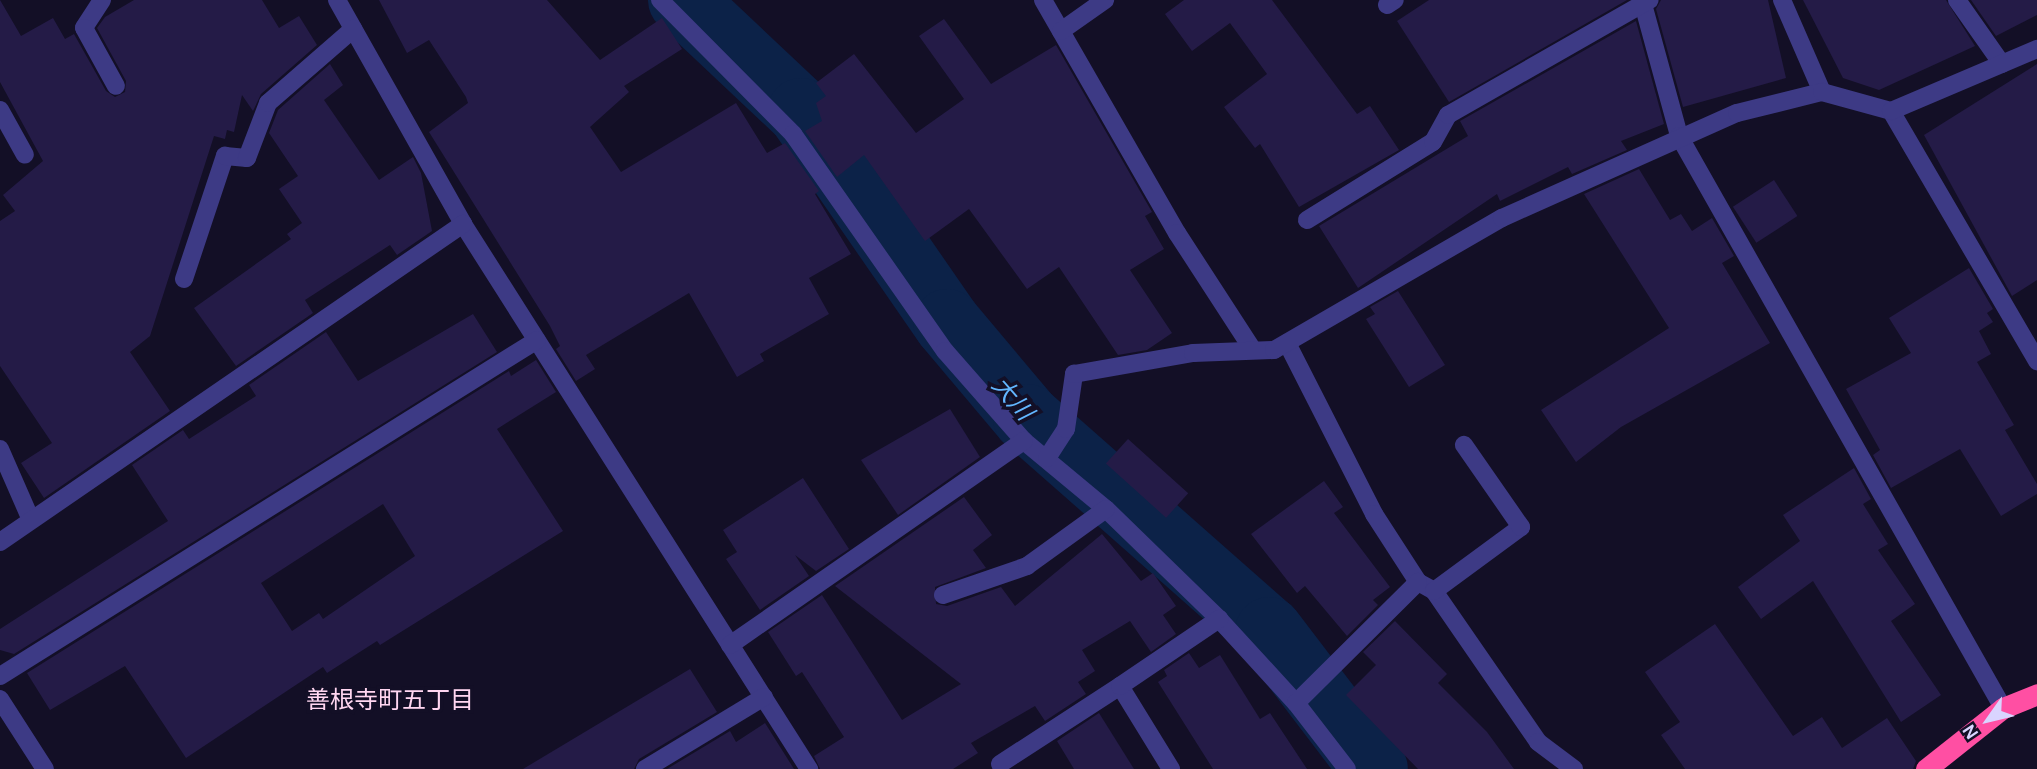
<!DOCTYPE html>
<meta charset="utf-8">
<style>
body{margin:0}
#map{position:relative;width:2037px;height:769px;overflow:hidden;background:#130f26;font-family:Karla,"Noto Sans JP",sans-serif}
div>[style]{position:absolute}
.river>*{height:68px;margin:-34px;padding:0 34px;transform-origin:34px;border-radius:34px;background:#0c2248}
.building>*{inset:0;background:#241b47;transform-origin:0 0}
.minor>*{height:18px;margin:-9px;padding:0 9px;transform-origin:9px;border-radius:9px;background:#3d3a85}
.highway>*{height:21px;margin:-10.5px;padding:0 10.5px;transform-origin:10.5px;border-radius:10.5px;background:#ff4fa3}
span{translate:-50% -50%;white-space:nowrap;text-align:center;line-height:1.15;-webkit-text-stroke:7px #130f26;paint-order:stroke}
.water-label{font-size:24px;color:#62b6ff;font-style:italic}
.neighbourhood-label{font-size:24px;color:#ffd6f0}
.north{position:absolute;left:1953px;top:685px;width:70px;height:70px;-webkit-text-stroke:5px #130f26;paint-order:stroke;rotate:236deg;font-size:19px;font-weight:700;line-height:28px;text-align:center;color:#d9d4ff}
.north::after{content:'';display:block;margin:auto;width:24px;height:32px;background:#d9d4ff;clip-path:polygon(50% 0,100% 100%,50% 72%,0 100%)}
</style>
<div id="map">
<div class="river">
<i style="left:682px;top:0;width:163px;rotate:43.3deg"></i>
<i style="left:801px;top:112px;width:257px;rotate:55.3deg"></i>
<i style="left:947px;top:323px;width:124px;rotate:49.9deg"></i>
<i style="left:1027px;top:418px;width:322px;rotate:41.4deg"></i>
<i style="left:1269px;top:631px;width:173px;rotate:52.7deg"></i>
</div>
<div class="building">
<i style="clip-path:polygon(0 0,21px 36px,53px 18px,65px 39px,74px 34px,106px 91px,115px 97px,125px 92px,126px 81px,97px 28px,105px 17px,134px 0,262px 0,279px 28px,299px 16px,317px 45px,261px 94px,253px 111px,242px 95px,234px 132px,227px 130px,225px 139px,214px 136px,150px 336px,130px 352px,170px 411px,44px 498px,21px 463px,52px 443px,0 366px,0 221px,15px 211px,3px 195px,43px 161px,0 82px)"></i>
<i style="clip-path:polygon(379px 0,547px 0,600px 60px,662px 18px,682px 49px,624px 86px,629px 92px,590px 127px,621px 172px,736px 103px,767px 153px,785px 143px,819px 191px,815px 194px,851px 254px,809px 278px,829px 314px,760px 354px,764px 361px,737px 377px,689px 293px,586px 355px,595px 369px,576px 381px,556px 349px,560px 346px,550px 326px,429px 132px,468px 103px,466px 97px,429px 40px,407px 53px)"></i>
<i style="clip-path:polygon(1184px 0,1272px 0,1357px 114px,1370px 106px,1399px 150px,1299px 207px,1260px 144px,1255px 148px,1224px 107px,1267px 74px,1230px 23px,1192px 51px,1165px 14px)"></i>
<i style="clip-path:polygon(1429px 0,1627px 0,1449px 102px,1397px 21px)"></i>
<i style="clip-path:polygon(1661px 0,1768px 0,1786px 78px,1683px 107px,1656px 9px)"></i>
<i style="clip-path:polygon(1803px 0,1946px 0,1975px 46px,1879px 90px,1843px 78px)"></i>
<i style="clip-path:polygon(1971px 0,2037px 0,2037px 15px,1996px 36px)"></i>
<i style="clip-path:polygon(944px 19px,991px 84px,1056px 45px,1152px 212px,1145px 216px,1164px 249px,1130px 270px,1172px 333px,1147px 350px,1118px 355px,1059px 267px,1027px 289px,969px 209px,925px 241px,864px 155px,837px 177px,805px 131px,822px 121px,816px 103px,826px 96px,816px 83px,854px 54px,916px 133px,964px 99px,919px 36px)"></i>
<i style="clip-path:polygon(1636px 21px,1664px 124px,1621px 141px,1627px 150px,1572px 174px,1568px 167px,1500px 201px,1497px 194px,1358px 288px,1319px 226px,1468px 136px,1460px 121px)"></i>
<i style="clip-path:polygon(330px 64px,343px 85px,324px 100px,379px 180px,413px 157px,421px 173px,432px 231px,397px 255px,390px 245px,305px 300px,313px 313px,236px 366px,194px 308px,291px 239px,287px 234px,302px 223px,279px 189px,298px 176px,269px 133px,278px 110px)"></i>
<i style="clip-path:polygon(2037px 64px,2037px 280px,2012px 296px,1924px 135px)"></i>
<i style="clip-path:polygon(1639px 169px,1670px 220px,1681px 214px,1692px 231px,1712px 218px,1734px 256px,1722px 263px,1770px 343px,1621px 427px,1576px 462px,1541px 410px,1669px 328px,1584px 194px)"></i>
<i style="left:1774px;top:180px;width:43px;height:49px;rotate:57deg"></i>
<i style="clip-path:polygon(1969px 268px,1993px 309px,1987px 313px,1993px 322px,1979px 331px,1991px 354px,1977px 362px,2014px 425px,2005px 430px,2037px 484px,2037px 494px,2001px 516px,1960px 449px,1891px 488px,1873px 455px,1880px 450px,1846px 389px,1911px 353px,1889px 318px)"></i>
<i style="clip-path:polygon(1398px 291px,1445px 365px,1409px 387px,1366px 319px,1375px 314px,1370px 307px)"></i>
<i style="clip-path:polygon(473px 314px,497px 352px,14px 654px,0 650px,0 629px,168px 521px,132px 465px,183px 430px,189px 439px,256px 396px,249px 385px,326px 332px,358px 381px)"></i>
<i style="clip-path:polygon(evenodd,536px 360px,556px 392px,497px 429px,563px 531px,380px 645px,377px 641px,327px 673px,323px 667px,186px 758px,125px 666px,50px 710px,27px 673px,509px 371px,511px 376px,536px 360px,383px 504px,415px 556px,323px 619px,319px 613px,292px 631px,261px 583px,383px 504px)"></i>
<i style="clip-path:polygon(950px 409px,980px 457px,898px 515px,861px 460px)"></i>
<i style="left:1128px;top:439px;width:81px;height:33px;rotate:42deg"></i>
<i style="clip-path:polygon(1854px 468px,1871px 499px,1863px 504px,1888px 544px,1878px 550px,1915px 604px,1891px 621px,1941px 695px,1901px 722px,1813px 581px,1761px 619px,1738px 587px,1800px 541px,1783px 515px)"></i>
<i style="clip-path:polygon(803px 478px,849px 549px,816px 571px,795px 555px,809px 576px,760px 610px,726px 559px,737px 552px,723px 530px)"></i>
<i style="clip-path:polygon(1324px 481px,1343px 507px,1334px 513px,1390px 587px,1373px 600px,1378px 605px,1347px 636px,1305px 586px,1297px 593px,1251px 534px)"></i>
<i style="clip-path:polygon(964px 497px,992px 535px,973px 550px,986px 568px,935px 587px,936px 604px,947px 606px,1001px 587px,1015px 606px,1102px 534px,1141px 581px,1153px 573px,1176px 606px,1163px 615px,1176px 634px,1151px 652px,1130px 621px,1082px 650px,1095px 671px,1078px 682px,1086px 694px,1045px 721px,1035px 706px,971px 743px,978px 753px,953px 769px,820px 769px,814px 756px,844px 737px,802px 672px,796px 676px,768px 632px,822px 595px,902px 720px,961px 684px,835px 586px)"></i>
<i style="clip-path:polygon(1395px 621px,1447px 674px,1438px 683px,1487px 732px,1514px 769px,1418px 769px,1346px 695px,1376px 665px,1363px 652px)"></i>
<i style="clip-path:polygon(1715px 624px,1793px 736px,1822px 717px,1842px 748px,1887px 718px,1916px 761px,1913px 769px,1685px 769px,1661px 735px,1680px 722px,1645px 672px)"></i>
<i style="clip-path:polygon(1189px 653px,1199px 668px,1220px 655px,1260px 719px,1270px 713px,1307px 769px,1213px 769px,1158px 682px,1167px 676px,1164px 670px)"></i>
<i style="clip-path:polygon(690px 669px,717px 712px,639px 759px,634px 769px,523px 769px)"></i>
<i style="clip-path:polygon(1099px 713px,1134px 769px,1074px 769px,1057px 741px)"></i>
<i style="clip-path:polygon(765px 723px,794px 769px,667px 769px,730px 731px,736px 742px)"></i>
</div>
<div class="minor">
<i style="left:102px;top:0;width:33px;rotate:123deg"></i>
<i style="left:84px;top:28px;width:66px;rotate:61.1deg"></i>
<i style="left:337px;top:0;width:257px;rotate:60.6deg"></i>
<i style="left:463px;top:224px;width:646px;rotate:57.59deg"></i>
<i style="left:660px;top:0;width:189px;rotate:45.2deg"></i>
<i style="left:793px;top:134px;width:265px;rotate:55deg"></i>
<i style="left:945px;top:351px;width:120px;rotate:48.7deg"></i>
<i style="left:1024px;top:441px;width:107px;rotate:39.7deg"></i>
<i style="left:1106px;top:509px;width:158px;rotate:44.2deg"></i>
<i style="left:1219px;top:619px;width:114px;rotate:47.5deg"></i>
<i style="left:1296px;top:703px;width:83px;rotate:52.3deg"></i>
<i style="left:1043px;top:0;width:269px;rotate:60.1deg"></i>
<i style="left:1177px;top:233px;width:136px;rotate:57deg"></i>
<i style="left:1782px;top:0;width:100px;rotate:66.5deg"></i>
<i style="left:1957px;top:0;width:78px;rotate:54.9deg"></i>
<i style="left:1643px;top:4px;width:137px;rotate:74.7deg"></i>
<i style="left:1679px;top:136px;width:657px;rotate:60.47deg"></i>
<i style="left:1387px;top:5px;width:9px;rotate:-32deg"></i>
<i style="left:1061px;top:31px;width:54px;rotate:-35.2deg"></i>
<i style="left:0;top:110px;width:51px;rotate:60.9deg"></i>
<i style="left:1891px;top:111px;width:290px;rotate:59.7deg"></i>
<i style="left:1307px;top:220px;width:148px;rotate:-31.8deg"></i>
<i style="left:1433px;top:142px;width:31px;rotate:-61deg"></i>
<i style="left:1448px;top:115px;width:232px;rotate:-29.7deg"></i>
<i style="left:184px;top:279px;width:130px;rotate:-71.6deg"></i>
<i style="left:225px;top:156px;width:22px;rotate:5deg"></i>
<i style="left:247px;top:158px;width:59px;rotate:-69.1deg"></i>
<i style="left:268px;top:103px;width:113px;rotate:-41deg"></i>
<i style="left:1287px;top:343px;width:192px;rotate:63deg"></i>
<i style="left:1374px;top:514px;width:81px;rotate:57.1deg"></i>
<i style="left:1418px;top:582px;width:18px;rotate:29deg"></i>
<i style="left:1434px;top:591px;width:183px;rotate:55.4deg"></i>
<i style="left:1538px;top:742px;width:45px;rotate:36.9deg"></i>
<i style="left:0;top:449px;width:77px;rotate:66.4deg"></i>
<i style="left:1047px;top:458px;width:35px;rotate:-57deg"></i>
<i style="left:1066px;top:429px;width:56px;rotate:-81.7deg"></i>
<i style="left:1074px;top:374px;width:121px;rotate:-10deg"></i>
<i style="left:1193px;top:353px;width:81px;rotate:-2.1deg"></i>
<i style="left:1274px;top:350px;width:263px;rotate:-30.1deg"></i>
<i style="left:1502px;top:218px;width:257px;rotate:-24.1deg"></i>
<i style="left:1737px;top:113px;width:88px;rotate:-13.9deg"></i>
<i style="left:1822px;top:92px;width:72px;rotate:15.4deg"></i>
<i style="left:1891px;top:111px;width:159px;rotate:-23deg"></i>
<i style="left:0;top:542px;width:562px;rotate:-34.48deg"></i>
<i style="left:1434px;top:591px;width:108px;rotate:-36.3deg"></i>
<i style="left:1521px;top:527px;width:100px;rotate:-124.8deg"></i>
<i style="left:943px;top:595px;width:89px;rotate:-19deg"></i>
<i style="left:1027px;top:566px;width:97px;rotate:-35.8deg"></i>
<i style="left:730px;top:645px;width:358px;rotate:-34.8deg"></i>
<i style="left:0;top:676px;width:633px;rotate:-32.03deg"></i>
<i style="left:0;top:699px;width:83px;rotate:57.3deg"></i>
<i style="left:1296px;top:703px;width:172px;rotate:-44.8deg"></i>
<i style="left:1000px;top:764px;width:143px;rotate:-33deg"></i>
<i style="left:645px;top:769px;width:139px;rotate:-31.2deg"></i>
<i style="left:1171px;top:769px;width:97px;rotate:-121.6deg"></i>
<i style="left:1120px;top:686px;width:120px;rotate:-34.1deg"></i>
</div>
<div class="highway">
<i style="left:1926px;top:769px;width:98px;rotate:-38.4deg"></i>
<i style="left:2003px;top:708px;width:37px;rotate:-22deg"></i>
</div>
<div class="water-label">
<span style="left:1012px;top:399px;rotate:49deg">大川</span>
</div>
<div class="neighbourhood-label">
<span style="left:390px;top:701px">善根寺町五丁目</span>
</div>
<div class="north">N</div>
</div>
